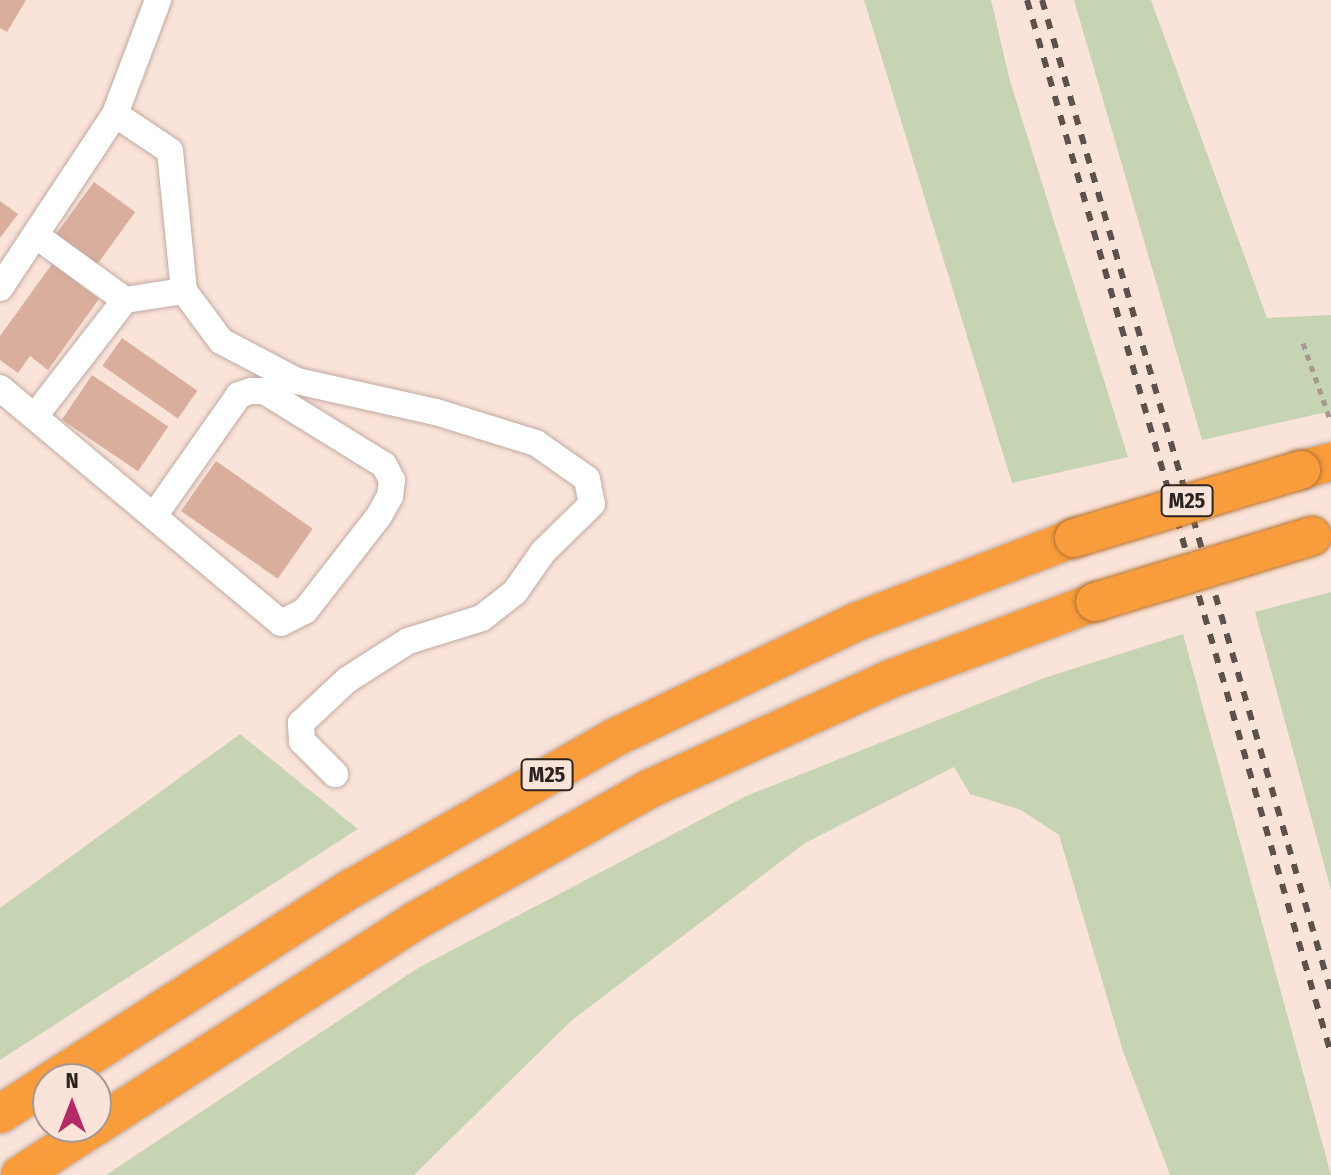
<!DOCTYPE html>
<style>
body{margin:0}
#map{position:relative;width:1331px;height:1175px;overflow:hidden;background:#fae3d9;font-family:"Fira Sans Condensed",sans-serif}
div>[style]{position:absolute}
.green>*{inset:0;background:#c6d4b4}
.building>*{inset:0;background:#d9ae9d;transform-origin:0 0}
.path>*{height:5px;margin-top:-2.5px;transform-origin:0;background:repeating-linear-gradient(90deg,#a8978f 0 6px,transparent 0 12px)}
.roads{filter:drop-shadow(0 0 2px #c0aaa1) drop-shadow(0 0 2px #c0aaa1)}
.minor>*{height:26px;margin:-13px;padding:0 13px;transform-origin:13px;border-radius:13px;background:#fff}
.highway>*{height:38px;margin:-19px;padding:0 19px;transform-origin:19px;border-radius:19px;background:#f99c3b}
.rail>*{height:6px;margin-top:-3px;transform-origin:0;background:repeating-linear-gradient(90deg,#5d514c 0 10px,transparent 0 20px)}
.bridges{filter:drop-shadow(0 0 2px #b27232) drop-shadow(0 0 2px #b27232)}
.highway-bridge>*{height:38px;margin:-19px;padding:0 19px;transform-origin:19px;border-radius:19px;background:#f99c3b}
span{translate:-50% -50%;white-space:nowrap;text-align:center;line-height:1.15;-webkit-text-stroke:8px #fae3d9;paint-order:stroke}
.shield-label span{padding:2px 6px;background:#fae3d9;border:2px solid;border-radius:6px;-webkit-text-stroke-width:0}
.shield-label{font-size:22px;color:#2d2421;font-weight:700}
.north{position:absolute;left:32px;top:1063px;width:80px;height:80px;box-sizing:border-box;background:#fae3d9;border:2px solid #a8978f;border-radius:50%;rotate:0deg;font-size:22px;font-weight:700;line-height:32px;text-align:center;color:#2d2421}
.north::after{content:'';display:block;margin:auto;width:28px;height:36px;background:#b52a65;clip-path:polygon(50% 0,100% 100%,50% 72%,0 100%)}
</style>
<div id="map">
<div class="green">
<i style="clip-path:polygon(864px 0,991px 0,1010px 81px,1128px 457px,1012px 483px)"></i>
<i style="clip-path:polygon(1074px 0,1151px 0,1267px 318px,1331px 315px,1331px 411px,1202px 440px)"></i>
<i style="clip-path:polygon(1331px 592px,1331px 890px,1255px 612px)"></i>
<i style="clip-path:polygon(1183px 634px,1331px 1175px,1170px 1175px,1123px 1051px,1059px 835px,1021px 810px,970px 794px,954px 767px,805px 843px,571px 1021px,414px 1175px,106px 1175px,418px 968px,746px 796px,1044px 678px)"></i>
<i style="clip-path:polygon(240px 734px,358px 829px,0 1060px,0 908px)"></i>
</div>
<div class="building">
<i style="clip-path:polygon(0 0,26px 0,7px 32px,0 28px)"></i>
<i style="left:94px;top:182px;width:51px;height:69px;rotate:36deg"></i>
<i style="clip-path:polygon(0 201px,18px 214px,0 238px)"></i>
<i style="clip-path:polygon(52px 264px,99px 299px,48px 370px,30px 356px,18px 373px,0 360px,0 336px)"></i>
<i style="left:122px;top:338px;width:92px;height:34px;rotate:35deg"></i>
<i style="left:92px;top:375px;width:92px;height:54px;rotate:34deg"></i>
<i style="left:216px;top:461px;width:118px;height:61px;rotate:35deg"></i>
</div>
<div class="path">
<i style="left:1303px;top:343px;width:81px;rotate:70.4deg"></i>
</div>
<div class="roads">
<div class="minor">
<i style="left:115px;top:114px;width:66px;rotate:33.9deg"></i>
<i style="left:170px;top:151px;width:141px;rotate:84.3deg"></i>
<i style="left:184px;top:291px;width:62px;rotate:53.5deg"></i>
<i style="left:221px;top:341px;width:86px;rotate:27.8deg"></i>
<i style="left:297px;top:381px;width:142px;rotate:12.6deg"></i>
<i style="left:436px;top:412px;width:105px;rotate:17.2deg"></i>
<i style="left:536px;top:443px;width:62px;rotate:35.2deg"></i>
<i style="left:587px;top:479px;width:25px;rotate:79deg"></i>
<i style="left:592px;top:504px;width:69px;rotate:135.6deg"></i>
<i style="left:543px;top:552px;width:49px;rotate:125deg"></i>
<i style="left:515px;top:592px;width:42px;rotate:141.8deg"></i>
<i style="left:482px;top:618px;width:77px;rotate:162.7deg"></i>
<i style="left:408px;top:641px;width:72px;rotate:147.4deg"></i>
<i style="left:347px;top:680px;width:63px;rotate:136.9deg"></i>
<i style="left:301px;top:723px;width:18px;rotate:87deg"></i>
<i style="left:302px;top:741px;width:47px;rotate:45deg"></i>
<i style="left:38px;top:237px;width:107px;rotate:35.9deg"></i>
<i style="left:0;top:288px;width:209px;rotate:-56.5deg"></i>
<i style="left:115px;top:114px;width:122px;rotate:-69.3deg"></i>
<i style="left:0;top:388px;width:366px;rotate:39.9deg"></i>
<i style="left:281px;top:623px;width:27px;rotate:-27deg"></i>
<i style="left:305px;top:611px;width:120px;rotate:-52.1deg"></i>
<i style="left:379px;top:516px;width:23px;rotate:-61deg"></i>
<i style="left:390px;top:496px;width:16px;rotate:-83deg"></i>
<i style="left:392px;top:480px;width:17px;rotate:-118deg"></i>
<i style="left:384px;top:465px;width:141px;rotate:-148.3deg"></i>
<i style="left:264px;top:391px;width:13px;rotate:180deg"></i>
<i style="left:251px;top:391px;width:13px;rotate:162deg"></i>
<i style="left:239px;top:395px;width:144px;rotate:125.1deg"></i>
<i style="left:35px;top:416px;width:147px;rotate:-52.2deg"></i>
<i style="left:125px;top:300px;width:60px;rotate:-8.7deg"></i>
</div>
<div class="highway">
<i style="left:1301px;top:470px;width:31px;rotate:-15deg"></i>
<i style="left:54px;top:1079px;width:354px;rotate:-32.7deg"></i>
<i style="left:352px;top:888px;width:302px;rotate:-29.8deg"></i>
<i style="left:614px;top:738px;width:268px;rotate:-25.6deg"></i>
<i style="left:856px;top:622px;width:234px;rotate:-21.1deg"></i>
<i style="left:0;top:1114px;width:57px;rotate:-32.9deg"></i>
<i style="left:96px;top:1126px;width:379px;rotate:-32.7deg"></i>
<i style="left:415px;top:921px;width:269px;rotate:-29.4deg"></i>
<i style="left:649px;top:789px;width:265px;rotate:-24.5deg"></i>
<i style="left:890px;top:679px;width:219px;rotate:-20.6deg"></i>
<i style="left:20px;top:1175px;width:88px;rotate:-33deg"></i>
</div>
</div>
<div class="rail">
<i style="left:1027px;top:0;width:1097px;rotate:73.91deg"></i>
<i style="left:1042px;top:0;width:1033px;rotate:73.76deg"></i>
</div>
<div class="bridges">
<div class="highway-bridge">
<i style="left:1074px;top:538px;width:237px;rotate:-16.7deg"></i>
<i style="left:1095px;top:602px;width:227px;rotate:-16.9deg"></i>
</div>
</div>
<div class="shield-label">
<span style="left:1187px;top:501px">M25</span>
<span style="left:547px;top:775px">M25</span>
</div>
<div class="north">N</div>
</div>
